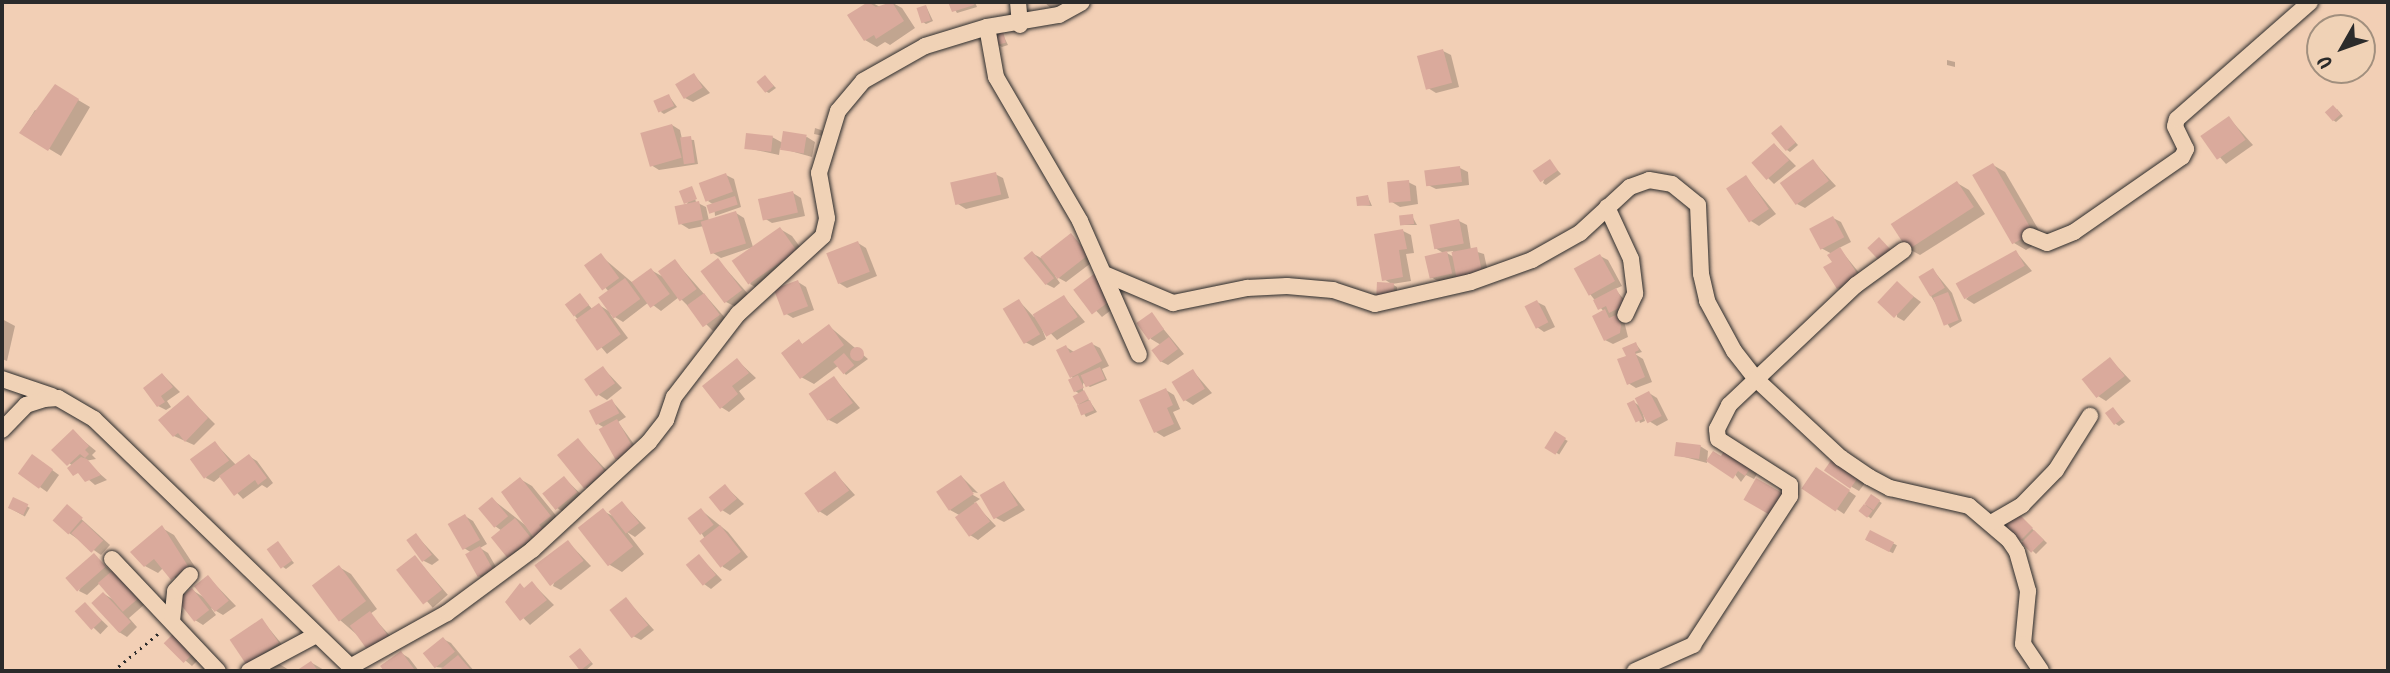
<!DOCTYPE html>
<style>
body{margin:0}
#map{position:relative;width:2390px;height:673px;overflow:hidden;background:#f2cfb5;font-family:Kalam,sans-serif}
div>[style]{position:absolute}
.shadow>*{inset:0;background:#0003;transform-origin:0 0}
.building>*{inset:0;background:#daaa9c;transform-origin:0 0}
.round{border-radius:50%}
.path>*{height:2.5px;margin-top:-1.25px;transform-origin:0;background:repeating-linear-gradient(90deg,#2b2b2b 0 2px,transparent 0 7px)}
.roads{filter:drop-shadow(0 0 2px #2b2b2b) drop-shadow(0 0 2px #2b2b2b)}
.minor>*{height:16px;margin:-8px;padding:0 8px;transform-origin:8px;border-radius:8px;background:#f0d2b6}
span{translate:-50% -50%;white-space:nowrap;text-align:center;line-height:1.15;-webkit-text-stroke:6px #f0d2b6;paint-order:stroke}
.frame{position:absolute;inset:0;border:4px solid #2b2b2b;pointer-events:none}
.north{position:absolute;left:2306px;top:14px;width:70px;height:70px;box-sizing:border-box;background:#f0d2b6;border:2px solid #a18f7e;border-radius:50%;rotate:230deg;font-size:19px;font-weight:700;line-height:28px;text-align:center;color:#2b2b2b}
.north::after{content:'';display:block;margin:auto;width:24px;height:32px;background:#2b2b2b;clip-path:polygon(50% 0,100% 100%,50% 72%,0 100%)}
</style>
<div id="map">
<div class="shadow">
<i style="clip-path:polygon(871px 2px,880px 7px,891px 2px,902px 8px,915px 28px,890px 45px,885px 42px,877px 47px,865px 40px,850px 16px)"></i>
<i style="clip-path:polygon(950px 2px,975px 2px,977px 7px,957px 13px)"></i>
<i style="clip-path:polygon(1044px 2px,1079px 2px,1054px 11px)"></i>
<i style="clip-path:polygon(926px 6px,933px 21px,926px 24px,923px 22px)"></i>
<i style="clip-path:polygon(1002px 33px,1008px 45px,1002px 47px,998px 45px)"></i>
<i style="clip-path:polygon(1443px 51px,1451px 55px,1459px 87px,1436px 93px,1428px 88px)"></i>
<i style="clip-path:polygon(1947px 60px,1955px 62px,1955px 67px,1947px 65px)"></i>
<i style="clip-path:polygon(694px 75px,710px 93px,693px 102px,685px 98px)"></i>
<i style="clip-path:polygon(765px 77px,776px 88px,769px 93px,765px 91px)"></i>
<i style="clip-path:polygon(56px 87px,90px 107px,61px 156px,21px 132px,35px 110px,41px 113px)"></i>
<i style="clip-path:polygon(669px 96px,677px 107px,664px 114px,661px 112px)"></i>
<i style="clip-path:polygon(2337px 109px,2343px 116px,2336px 122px,2333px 120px)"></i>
<i style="clip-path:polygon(2229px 118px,2253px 145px,2226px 164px,2202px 137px)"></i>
<i style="clip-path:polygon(672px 125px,680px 130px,682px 139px,694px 140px,698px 164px,659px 170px,651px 165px)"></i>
<i style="clip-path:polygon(1781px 127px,1798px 145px,1790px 152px,1787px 150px)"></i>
<i style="clip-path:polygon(815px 128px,824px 131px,823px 136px,814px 134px)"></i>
<i style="clip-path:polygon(772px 137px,783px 143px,807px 137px,815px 142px,812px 157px,780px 148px,779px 155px,747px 148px)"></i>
<i style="clip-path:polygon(1775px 145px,1796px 166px,1774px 184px,1753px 163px)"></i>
<i style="clip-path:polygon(1813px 161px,1836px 186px,1805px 208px,1797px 204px)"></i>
<i style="clip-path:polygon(1550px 162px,1561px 174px,1546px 185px,1543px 183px)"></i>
<i style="clip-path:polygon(1993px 165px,2005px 172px,2044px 239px,2026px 250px,2014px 243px)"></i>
<i style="clip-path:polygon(1460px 168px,1468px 172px,1469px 185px,1436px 189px,1428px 185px)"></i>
<i style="clip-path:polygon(995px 174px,1003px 178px,1009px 198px,966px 209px,958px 204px)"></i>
<i style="clip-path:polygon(726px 175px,734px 179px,741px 207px,715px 216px,714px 205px,708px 201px)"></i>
<i style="clip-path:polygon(1746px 177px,1776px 214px,1759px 226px,1751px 221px)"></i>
<i style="clip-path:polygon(1408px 182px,1416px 186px,1418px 204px,1400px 207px,1392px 202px)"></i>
<i style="clip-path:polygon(1957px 183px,1969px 190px,1985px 214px,1920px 255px,1907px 248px)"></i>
<i style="clip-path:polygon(692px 188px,696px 202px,706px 207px,709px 221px,736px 213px,744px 218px,753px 247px,721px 258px,713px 253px,704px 226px,689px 229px,681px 224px)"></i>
<i style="clip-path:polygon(793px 193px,801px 198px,805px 216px,772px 223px,764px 218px)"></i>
<i style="clip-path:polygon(1368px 197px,1372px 206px,1359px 205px)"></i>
<i style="clip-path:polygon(1412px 216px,1417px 225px,1402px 225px)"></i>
<i style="clip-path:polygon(1833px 218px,1841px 222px,1851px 242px,1839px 248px,1865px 280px,1846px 292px,1838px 288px,1832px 254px,1821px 248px)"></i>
<i style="clip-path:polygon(evenodd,1459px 221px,1467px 225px,1471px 250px,1484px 254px,1489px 277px,1439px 282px,1431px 277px,1445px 254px,1435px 248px,1459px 221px,1453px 251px,1454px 257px,1445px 252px,1453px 251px)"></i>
<i style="clip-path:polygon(780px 229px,792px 236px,808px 258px,762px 291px,750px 284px)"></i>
<i style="clip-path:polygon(1403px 231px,1411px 235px,1414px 253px,1406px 254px,1411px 281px,1392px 284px,1397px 287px,1397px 296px,1382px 296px,1393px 285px,1384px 279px)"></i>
<i style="clip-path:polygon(1071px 235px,1095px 260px,1066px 282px,1055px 276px,1060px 283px,1054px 288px,1046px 284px,1032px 253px,1041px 258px)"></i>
<i style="clip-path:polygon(858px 243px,866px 248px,877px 276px,847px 288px,839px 283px)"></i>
<i style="clip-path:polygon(2016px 252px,2032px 271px,1974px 304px,1966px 299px)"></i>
<i style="clip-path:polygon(601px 256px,640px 289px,651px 270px,665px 278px,675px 261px,727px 320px,713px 331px,679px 297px,661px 311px,649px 302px,623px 322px,610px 314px,628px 338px,607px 354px,575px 316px,580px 295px,593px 310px,599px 305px,612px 313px,609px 292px,587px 266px)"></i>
<i style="clip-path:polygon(1600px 256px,1608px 260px,1622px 286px,1615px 289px,1632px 309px,1617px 317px,1624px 321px,1628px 337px,1613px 344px,1605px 340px,1604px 312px,1590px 294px)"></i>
<i style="clip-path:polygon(718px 260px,749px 295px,734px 306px,726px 302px)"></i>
<i style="clip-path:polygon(1933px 270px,1952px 293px,1962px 321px,1950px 328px,1931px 296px)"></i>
<i style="clip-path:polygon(798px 282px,806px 287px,814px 310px,793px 318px,785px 313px)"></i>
<i style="clip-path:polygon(1897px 284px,1921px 302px,1904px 321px,1897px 317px)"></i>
<i style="clip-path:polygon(1077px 290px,1119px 304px,1102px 317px)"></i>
<i style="clip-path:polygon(1064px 297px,1085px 322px,1057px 340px,1039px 321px,1046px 339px,1033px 346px,1025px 342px,1019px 301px,1034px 317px)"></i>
<i style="clip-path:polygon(1537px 302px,1545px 306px,1555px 327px,1544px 332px,1537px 327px)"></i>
<i style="clip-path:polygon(1152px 315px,1184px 354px,1168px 365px,1160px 361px,1161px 345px,1151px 339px)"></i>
<i style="clip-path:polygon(2px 319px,15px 326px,7px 361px,2px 359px)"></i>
<i style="clip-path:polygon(829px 326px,868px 359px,846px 375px,838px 366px,814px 384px,801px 377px,799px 342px,804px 345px)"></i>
<i style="clip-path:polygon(1092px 344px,1100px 348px,1109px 366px,1102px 369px,1107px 380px,1090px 387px,1083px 383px,1083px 391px,1097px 412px,1086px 417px,1078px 403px,1080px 394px,1075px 391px,1066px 347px,1074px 352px)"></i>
<i style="clip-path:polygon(1636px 344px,1642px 352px,1635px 354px,1643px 359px,1652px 382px,1636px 388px,1628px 383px)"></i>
<i style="clip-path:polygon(2110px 359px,2131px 381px,2106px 401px,2098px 396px)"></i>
<i style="clip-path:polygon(737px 360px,756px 378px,739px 391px,745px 399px,729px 412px,721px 407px)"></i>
<i style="clip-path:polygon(603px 368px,622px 388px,607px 400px,599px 395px)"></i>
<i style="clip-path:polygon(1193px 371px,1212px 393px,1193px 405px,1185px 400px)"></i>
<i style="clip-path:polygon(163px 375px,180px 392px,167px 401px,171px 407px,166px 410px,158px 406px)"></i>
<i style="clip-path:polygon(834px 378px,860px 408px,837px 424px,829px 420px)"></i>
<i style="clip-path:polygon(1166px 390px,1174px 395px,1180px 409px,1173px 412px,1181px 429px,1164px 437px,1156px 432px)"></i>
<i style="clip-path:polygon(1649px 393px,1657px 398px,1668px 420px,1657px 426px,1649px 421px)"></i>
<i style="clip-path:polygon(188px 397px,215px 424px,194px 445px,174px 436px,161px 420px)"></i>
<i style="clip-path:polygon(612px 401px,626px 417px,618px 422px,641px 454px,625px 463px,617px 459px,605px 428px,598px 424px)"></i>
<i style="clip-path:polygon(1634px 402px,1641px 407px,1645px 421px,1640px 423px)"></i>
<i style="clip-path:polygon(2113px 409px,2125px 422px,2119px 426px,2116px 424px)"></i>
<i style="clip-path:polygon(73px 432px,96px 451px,92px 455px,96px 459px,85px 461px,107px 480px,95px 485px,54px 450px)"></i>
<i style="left:1555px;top:433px;width:15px;height:16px;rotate:32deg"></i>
<i style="clip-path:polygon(578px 440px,612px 476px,593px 492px,585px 487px)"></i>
<i style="clip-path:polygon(215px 443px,237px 466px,249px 456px,257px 461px,273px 483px,267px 488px,262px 485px,243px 499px,221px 476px,214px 482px,206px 478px)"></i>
<i style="clip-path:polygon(1700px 446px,1708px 451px,1707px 463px,1677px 455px)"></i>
<i style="clip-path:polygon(1722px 458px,1733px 458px,1757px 474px,1754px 479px,1746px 475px,1741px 482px)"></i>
<i style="clip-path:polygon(40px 461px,59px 475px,47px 492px,40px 487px)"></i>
<i style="clip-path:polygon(1832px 461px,1865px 483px,1859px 491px,1852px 487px)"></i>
<i style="clip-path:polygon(835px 473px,855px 495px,827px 516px,819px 511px)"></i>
<i style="clip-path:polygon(1824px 474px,1856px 496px,1844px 514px,1804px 487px)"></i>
<i style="clip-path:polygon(962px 477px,978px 493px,966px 491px,980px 499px,974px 503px,996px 526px,978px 540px,970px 535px,961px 516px,950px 510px)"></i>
<i style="clip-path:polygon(564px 478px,584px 497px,565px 513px,557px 508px)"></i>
<i style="clip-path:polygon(520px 479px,532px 486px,562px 523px,532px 535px,538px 543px,516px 560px,508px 555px,502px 531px,495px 526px,492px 499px,529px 528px)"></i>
<i style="clip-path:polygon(1004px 483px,1025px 510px,1004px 522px,996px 518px)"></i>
<i style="clip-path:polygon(725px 486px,744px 504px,730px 515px,722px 510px)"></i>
<i style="left:1872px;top:496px;width:12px;height:19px;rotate:35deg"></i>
<i style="left:14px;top:499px;width:18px;height:10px;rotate:29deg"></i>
<i style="clip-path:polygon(622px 503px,646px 528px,635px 537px,627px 532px,644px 554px,622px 572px,610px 565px,581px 528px,603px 511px,615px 517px)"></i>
<i style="clip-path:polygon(67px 506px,110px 545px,101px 555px,69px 533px)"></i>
<i style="clip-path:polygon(701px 510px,728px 532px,748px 557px,730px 571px,723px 567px,702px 534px)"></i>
<i style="clip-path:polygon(2016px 513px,2047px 543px,2036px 554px,2021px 540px)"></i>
<i style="clip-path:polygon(465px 516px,473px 521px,487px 544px,480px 548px,488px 553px,500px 574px,487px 581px,479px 576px,472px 553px,464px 548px)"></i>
<i style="clip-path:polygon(162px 528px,174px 535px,199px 573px,184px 585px,163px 568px,158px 573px,145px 566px,133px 552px)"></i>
<i style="left:1870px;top:532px;width:30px;height:9px;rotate:26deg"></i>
<i style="clip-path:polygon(416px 535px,439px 560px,432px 565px,424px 561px)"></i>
<i style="clip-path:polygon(568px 542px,591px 566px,561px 590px,553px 586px)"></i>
<i style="clip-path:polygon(278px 543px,294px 563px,286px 569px,283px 567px)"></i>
<i style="clip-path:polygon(94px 555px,145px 604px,129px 618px,137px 627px,127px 637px,119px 632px,104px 594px,114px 600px,100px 583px,87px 595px,79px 591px)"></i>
<i style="clip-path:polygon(699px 556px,722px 580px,711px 589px,704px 584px)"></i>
<i style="left:415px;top:557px;width:50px;height:20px;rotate:49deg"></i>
<i style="clip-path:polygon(339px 567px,351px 574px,377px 609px,370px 614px,395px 641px,378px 653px,340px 620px,315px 586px)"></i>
<i style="clip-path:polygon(208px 577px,236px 606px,223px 615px,211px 608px,216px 615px,203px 625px,195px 620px,192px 590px,205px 598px)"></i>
<i style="clip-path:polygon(532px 583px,554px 605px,530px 625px,508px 602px,521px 586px,525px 589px)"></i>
<i style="clip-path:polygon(626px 599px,654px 630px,641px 640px,633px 636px)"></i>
<i style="left:85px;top:604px;width:32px;height:11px;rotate:44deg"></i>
<i style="clip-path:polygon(262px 620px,285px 648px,256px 668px)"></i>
<i style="clip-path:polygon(443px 639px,451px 643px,474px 671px,435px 667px)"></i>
<i style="clip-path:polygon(166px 644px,201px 657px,192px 666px)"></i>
<i style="clip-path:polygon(581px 650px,593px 664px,585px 671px,581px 670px)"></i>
<i style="clip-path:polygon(401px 653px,409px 658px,419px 671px,386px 671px,383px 666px)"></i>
<i style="clip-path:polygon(276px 662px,289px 670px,290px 671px,263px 671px)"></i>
<i style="clip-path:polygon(312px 663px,324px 670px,324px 671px,300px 671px)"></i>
</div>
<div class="building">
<i style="clip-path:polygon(868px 2px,876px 7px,892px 2px,904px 21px,876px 39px,874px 35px,864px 41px,847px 15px)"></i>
<i style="clip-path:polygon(948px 2px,973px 2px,974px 5px,952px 12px)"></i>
<i style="left:926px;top:5px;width:16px;height:10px;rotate:72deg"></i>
<i style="left:1003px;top:31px;width:12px;height:9px;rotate:76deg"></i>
<i style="left:1443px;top:49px;width:35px;height:27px;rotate:75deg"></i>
<i style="left:694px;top:73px;width:17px;height:22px;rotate:59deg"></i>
<i style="left:765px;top:75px;width:14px;height:11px;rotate:51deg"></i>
<i style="clip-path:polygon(55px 84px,79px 99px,48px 151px,19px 133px)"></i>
<i style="left:669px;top:94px;width:13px;height:17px;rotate:67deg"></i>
<i style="left:2333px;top:105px;width:12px;height:11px;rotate:48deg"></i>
<i style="left:2229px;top:116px;width:29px;height:35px;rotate:55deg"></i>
<i style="left:672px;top:124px;width:35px;height:33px;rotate:74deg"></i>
<i style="left:1781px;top:125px;width:23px;height:13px;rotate:50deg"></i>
<i style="left:783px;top:131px;width:24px;height:19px;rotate:9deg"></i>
<i style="left:746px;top:133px;width:27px;height:16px;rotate:6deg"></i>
<i style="left:691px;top:136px;width:27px;height:11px;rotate:82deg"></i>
<i style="left:1774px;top:143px;width:23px;height:30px;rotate:49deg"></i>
<i style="left:1550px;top:159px;width:14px;height:21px;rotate:56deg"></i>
<i style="left:1813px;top:159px;width:27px;height:41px;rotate:54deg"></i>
<i style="left:1993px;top:163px;width:80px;height:24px;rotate:60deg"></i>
<i style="left:1460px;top:166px;width:16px;height:36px;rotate:83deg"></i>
<i style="left:996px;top:172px;width:23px;height:47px;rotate:77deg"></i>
<i style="left:726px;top:173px;width:20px;height:29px;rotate:70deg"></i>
<i style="left:1746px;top:175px;width:41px;height:24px;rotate:56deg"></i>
<i style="left:1409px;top:180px;width:21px;height:22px;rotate:85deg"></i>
<i style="left:1957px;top:181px;width:31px;height:79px;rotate:57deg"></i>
<i style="left:692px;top:186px;width:14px;height:14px;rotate:69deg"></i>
<i style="left:793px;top:191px;width:22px;height:36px;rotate:77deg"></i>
<i style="clip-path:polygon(1368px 195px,1370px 205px,1357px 206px,1356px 197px)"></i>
<i style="left:735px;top:196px;width:9px;height:30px;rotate:72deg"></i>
<i style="left:699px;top:201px;width:19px;height:25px;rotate:78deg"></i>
<i style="left:736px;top:211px;width:34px;height:37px;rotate:73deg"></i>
<i style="left:1413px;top:214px;width:10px;height:14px;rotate:84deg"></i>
<i style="left:1833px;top:216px;width:24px;height:27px;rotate:62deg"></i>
<i style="left:1459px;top:219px;width:25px;height:30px;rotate:79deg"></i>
<i style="left:780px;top:227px;width:29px;height:59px;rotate:55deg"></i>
<i style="clip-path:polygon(1403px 229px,1407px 249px,1399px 250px,1403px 277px,1382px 281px,1374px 234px)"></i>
<i style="left:1071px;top:233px;width:28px;height:39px;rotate:52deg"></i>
<i style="left:1879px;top:237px;width:18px;height:16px;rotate:47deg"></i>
<i style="left:858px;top:241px;width:33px;height:34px;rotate:69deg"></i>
<i style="left:1477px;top:247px;width:26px;height:26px;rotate:79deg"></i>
<i style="clip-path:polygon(1840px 247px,1858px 275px,1837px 289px,1823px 267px,1832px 262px,1827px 255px)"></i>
<i style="left:2016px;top:250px;width:18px;height:69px;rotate:61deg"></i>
<i style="left:1032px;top:251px;width:35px;height:11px;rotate:51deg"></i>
<i style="left:1447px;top:251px;width:23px;height:23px;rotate:77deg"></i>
<i style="left:601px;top:253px;width:31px;height:21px;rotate:54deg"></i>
<i style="left:1600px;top:254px;width:31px;height:30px;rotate:61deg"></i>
<i style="left:718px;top:258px;width:40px;height:22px;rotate:53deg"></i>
<i style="left:675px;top:259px;width:37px;height:21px;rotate:54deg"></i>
<i style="left:651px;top:268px;width:32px;height:24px;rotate:54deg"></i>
<i style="left:1933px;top:268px;width:23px;height:17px;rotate:59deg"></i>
<i style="left:1094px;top:274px;width:31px;height:26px;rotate:53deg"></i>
<i style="left:625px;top:278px;width:26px;height:33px;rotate:54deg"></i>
<i style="left:798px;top:280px;width:28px;height:26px;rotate:69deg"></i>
<i style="left:1897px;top:281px;width:23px;height:29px;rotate:43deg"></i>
<i style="left:1377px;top:282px;width:17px;height:13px;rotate:3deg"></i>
<i style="clip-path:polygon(1616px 288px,1625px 305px,1609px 313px,1606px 306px,1598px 310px,1593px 300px)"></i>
<i style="left:1948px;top:292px;width:30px;height:16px;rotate:69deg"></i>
<i style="left:580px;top:293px;width:15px;height:19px;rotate:53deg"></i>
<i style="left:704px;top:293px;width:27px;height:21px;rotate:54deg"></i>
<i style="left:1064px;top:295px;width:26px;height:37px;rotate:58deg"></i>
<i style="left:1019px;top:299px;width:41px;height:19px;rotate:59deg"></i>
<i style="left:1537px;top:300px;width:25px;height:14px;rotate:63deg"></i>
<i style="left:599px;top:303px;width:38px;height:29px;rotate:55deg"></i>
<i style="clip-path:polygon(1605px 309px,1609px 318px,1616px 315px,1621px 325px,1620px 333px,1604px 341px,1592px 316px)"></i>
<i style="left:1152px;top:312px;width:21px;height:19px;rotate:55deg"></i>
<i style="clip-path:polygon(829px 324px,844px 345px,800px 379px,781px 353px,799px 339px,802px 344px)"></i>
<i style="left:1169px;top:337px;width:15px;height:22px;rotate:53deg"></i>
<i style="clip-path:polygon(1092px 342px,1102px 361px,1070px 378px,1056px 350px,1066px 345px,1070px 353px)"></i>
<i style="clip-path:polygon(1636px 342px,1639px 350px,1635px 352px,1645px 377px,1627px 385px,1617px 359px,1626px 356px,1622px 348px)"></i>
<i class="round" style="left:850px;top:347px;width:14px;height:14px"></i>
<i style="left:844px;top:353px;width:16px;height:14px;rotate:50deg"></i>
<i style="left:2110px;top:357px;width:24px;height:36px;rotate:52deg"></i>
<i style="clip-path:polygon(737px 358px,749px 373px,732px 386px,738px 394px,720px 409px,702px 386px)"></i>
<i style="left:603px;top:366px;width:21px;height:23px;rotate:55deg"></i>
<i style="left:1100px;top:367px;width:13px;height:21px;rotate:67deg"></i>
<i style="left:1193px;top:369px;width:23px;height:25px;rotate:59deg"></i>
<i style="clip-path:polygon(162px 373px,173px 387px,161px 396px,165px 402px,157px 407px,143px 388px)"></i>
<i style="left:1078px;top:375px;width:14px;height:11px;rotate:65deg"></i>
<i style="left:834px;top:376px;width:33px;height:31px;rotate:55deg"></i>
<i style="clip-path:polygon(1166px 388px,1173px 405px,1167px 408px,1174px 424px,1154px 433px,1139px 400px)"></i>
<i style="left:1084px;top:390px;width:10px;height:13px;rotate:61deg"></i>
<i style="left:1649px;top:391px;width:28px;height:16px;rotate:63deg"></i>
<i style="clip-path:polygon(188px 395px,208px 418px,185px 442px,178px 433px,173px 437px,158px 420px)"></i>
<i style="left:612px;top:399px;width:16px;height:26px;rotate:63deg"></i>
<i style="left:1090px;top:400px;width:11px;height:14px;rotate:68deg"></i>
<i style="left:1634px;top:400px;width:21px;height:8px;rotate:65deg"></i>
<i style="left:2113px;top:407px;width:15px;height:10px;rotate:53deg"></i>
<i style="left:617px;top:419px;width:35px;height:21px;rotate:61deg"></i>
<i style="clip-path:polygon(73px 429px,89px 446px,85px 450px,89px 454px,85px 458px,80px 454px,67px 466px,51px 450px)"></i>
<i style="left:1555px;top:431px;width:13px;height:20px;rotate:32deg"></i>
<i style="left:578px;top:438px;width:43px;height:27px;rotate:51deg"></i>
<i style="left:215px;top:441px;width:24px;height:31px;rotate:54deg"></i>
<i style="left:1676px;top:442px;width:25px;height:14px;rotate:7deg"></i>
<i style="clip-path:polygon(1713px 451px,1721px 456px,1724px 451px,1750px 468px,1745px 476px,1738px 471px,1733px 479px,1706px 461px)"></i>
<i style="left:32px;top:454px;width:26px;height:24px;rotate:36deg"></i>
<i style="clip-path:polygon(249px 454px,267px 478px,258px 485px,255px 480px,234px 496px,219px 476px)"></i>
<i style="clip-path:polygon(81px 457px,87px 459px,101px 475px,85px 482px,78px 473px,73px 476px,67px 468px)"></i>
<i style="left:1832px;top:459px;width:32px;height:14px;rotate:35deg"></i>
<i style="left:1816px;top:467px;width:41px;height:26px;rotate:34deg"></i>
<i style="left:835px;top:471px;width:24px;height:38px;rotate:54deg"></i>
<i style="left:961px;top:475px;width:23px;height:30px;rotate:56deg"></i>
<i style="left:564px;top:476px;width:21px;height:28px;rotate:51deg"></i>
<i style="clip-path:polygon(520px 477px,551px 516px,539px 525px,544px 530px,534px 538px,501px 492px)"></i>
<i style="left:1756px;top:478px;width:34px;height:25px;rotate:30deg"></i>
<i style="left:1004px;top:481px;width:28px;height:28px;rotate:60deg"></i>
<i style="left:725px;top:484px;width:19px;height:21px;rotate:51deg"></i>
<i style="left:1871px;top:494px;width:11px;height:12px;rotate:34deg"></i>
<i style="left:13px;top:497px;width:17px;height:12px;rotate:25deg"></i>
<i style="left:492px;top:497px;width:25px;height:18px;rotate:50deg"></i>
<i style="left:622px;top:501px;width:28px;height:17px;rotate:52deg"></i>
<i style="left:976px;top:502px;width:24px;height:26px;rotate:54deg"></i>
<i style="left:67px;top:504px;width:21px;height:22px;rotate:41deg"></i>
<i style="left:1864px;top:504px;width:11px;height:9px;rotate:38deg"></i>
<i style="left:603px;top:508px;width:49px;height:32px;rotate:52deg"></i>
<i style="left:701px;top:508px;width:21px;height:17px;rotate:53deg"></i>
<i style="left:2016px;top:511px;width:24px;height:18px;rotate:45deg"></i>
<i style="left:465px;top:514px;width:30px;height:20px;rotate:60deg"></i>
<i style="left:515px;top:518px;width:26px;height:31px;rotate:51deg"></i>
<i style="left:83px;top:521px;width:28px;height:17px;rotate:44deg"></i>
<i style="clip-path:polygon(162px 525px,188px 566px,171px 580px,154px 559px,144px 567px,130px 552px)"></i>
<i style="left:720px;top:525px;width:34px;height:26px;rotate:52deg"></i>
<i style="left:1870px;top:530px;width:27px;height:11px;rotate:27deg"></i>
<i style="left:2034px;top:530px;width:14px;height:18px;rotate:45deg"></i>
<i style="left:416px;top:533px;width:27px;height:12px;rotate:54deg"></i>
<i style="left:568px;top:540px;width:26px;height:42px;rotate:53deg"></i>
<i style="left:278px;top:541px;width:24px;height:14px;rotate:54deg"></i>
<i style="left:480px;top:546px;width:26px;height:17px;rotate:61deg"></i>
<i style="left:94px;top:553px;width:18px;height:38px;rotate:49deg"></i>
<i style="left:699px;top:554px;width:27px;height:17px;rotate:51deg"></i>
<i style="left:415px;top:555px;width:44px;height:24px;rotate:52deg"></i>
<i style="left:339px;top:565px;width:45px;height:34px;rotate:53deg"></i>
<i style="left:113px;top:570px;width:38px;height:20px;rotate:49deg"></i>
<i style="left:208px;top:575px;width:33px;height:18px;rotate:51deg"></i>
<i style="clip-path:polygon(532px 581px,547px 600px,520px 621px,505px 602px,520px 583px,524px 588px)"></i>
<i style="left:192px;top:588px;width:28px;height:19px;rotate:52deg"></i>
<i style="left:103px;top:592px;width:41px;height:16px;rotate:47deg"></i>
<i style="left:626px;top:597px;width:36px;height:21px;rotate:52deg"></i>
<i style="left:85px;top:602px;width:25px;height:14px;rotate:48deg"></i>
<i style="left:370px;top:611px;width:31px;height:25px;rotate:54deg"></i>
<i style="left:262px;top:618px;width:30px;height:39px;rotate:56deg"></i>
<i style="left:175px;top:632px;width:28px;height:16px;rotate:45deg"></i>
<i style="left:443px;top:637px;width:19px;height:26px;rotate:51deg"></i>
<i style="left:580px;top:648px;width:18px;height:14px;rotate:52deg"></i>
<i style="clip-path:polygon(401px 651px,414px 669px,384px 671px,380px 666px)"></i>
<i style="clip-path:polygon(458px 655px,470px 669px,443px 671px,441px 669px)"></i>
<i style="clip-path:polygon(311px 661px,318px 671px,296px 671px)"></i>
</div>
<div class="path">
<i style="left:113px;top:671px;width:60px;rotate:-39.6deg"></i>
</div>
<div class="roads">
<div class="minor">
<i style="left:1018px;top:2px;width:23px;rotate:85deg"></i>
<i style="left:987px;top:27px;width:51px;rotate:79.8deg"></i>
<i style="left:996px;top:77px;width:167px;rotate:59.7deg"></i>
<i style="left:1080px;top:221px;width:146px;rotate:66.2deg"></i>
<i style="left:1607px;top:207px;width:57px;rotate:65.2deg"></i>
<i style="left:1631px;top:259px;width:35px;rotate:83deg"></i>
<i style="left:1635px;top:294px;width:23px;rotate:115deg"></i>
<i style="left:2030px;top:236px;width:18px;rotate:22deg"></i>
<i style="left:2047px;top:243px;width:29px;rotate:-22deg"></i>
<i style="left:2074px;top:232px;width:131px;rotate:-34.8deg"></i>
<i style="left:2182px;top:157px;width:9px;rotate:-63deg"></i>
<i style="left:2186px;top:149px;width:25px;rotate:-116deg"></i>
<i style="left:2175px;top:126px;width:7px;rotate:-74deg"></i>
<i style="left:2177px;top:119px;width:177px;rotate:-41.3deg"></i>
<i style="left:1107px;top:275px;width:72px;rotate:23deg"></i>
<i style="left:1173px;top:303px;width:76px;rotate:-11.5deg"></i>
<i style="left:1247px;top:288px;width:40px;rotate:-2.9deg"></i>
<i style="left:1287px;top:286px;width:46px;rotate:5deg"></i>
<i style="left:1333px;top:290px;width:44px;rotate:18.4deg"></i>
<i style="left:1375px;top:304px;width:98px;rotate:-12.9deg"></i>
<i style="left:1471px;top:282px;width:65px;rotate:-19.8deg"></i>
<i style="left:1532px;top:260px;width:55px;rotate:-29.4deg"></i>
<i style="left:1580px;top:233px;width:68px;rotate:-42.6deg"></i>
<i style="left:1630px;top:187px;width:20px;rotate:-20deg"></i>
<i style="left:1649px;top:180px;width:23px;rotate:10deg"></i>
<i style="left:1672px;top:184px;width:33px;rotate:39deg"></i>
<i style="left:1698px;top:205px;width:69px;rotate:87.5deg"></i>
<i style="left:1701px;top:274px;width:28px;rotate:77deg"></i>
<i style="left:1707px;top:301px;width:57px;rotate:61.6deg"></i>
<i style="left:1734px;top:351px;width:37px;rotate:52deg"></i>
<i style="left:1757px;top:380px;width:115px;rotate:42.9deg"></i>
<i style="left:1841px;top:458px;width:34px;rotate:34deg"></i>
<i style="left:1869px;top:477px;width:24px;rotate:28deg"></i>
<i style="left:1890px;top:488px;width:81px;rotate:12.8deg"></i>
<i style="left:1969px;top:506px;width:52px;rotate:40.4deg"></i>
<i style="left:2009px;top:540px;width:14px;rotate:56deg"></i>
<i style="left:2017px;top:552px;width:41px;rotate:74.2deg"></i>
<i style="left:2028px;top:591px;width:53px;rotate:95.4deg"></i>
<i style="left:2023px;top:644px;width:32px;rotate:56deg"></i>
<i style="left:2px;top:379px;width:53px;rotate:18.8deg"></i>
<i style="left:2px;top:430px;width:35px;rotate:-46deg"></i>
<i style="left:26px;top:405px;width:19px;rotate:-18deg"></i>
<i style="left:44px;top:399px;width:14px;rotate:-4deg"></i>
<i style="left:58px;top:398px;width:42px;rotate:30.3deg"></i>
<i style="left:94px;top:419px;width:363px;rotate:44deg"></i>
<i style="left:1993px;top:522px;width:34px;rotate:-30deg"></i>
<i style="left:2022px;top:505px;width:49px;rotate:-45.8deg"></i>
<i style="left:2056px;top:470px;width:64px;rotate:-57.8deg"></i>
<i style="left:112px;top:559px;width:154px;rotate:46.6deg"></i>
<i style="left:172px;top:621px;width:30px;rotate:-84deg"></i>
<i style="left:175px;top:591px;width:22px;rotate:-47deg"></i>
<i style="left:350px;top:667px;width:111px;rotate:-29.1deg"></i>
<i style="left:447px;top:613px;width:106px;rotate:-36.5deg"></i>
<i style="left:532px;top:550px;width:159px;rotate:-42.7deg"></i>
<i style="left:649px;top:442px;width:28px;rotate:-52deg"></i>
<i style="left:666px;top:420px;width:24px;rotate:-71deg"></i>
<i style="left:674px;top:397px;width:105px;rotate:-52.4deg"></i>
<i style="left:738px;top:314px;width:115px;rotate:-42.5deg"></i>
<i style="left:823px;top:236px;width:18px;rotate:-77deg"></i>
<i style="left:827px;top:218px;width:46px;rotate:-100.1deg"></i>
<i style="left:819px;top:173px;width:65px;rotate:-73deg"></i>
<i style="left:838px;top:111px;width:39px;rotate:-50deg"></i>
<i style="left:863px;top:81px;width:71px;rotate:-29.4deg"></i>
<i style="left:925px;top:46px;width:65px;rotate:-17deg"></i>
<i style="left:987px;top:27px;width:73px;rotate:-9.5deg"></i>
<i style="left:1059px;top:15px;width:26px;rotate:-29deg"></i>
<i style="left:249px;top:671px;width:76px;rotate:-28.2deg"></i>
<i style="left:1635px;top:671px;width:64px;rotate:-24.1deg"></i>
<i style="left:1693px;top:645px;width:178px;rotate:-56.9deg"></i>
<i style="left:1790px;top:496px;width:11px;rotate:-90deg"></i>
<i style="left:1790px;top:485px;width:85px;rotate:-147.4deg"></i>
<i style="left:1718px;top:439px;width:10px;rotate:-96deg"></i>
<i style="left:1717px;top:429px;width:27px;rotate:-63deg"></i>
<i style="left:1729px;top:405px;width:175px;rotate:-43.4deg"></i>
<i style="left:1856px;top:285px;width:59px;rotate:-36.1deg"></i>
</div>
</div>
<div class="frame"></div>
<div class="north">U</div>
</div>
